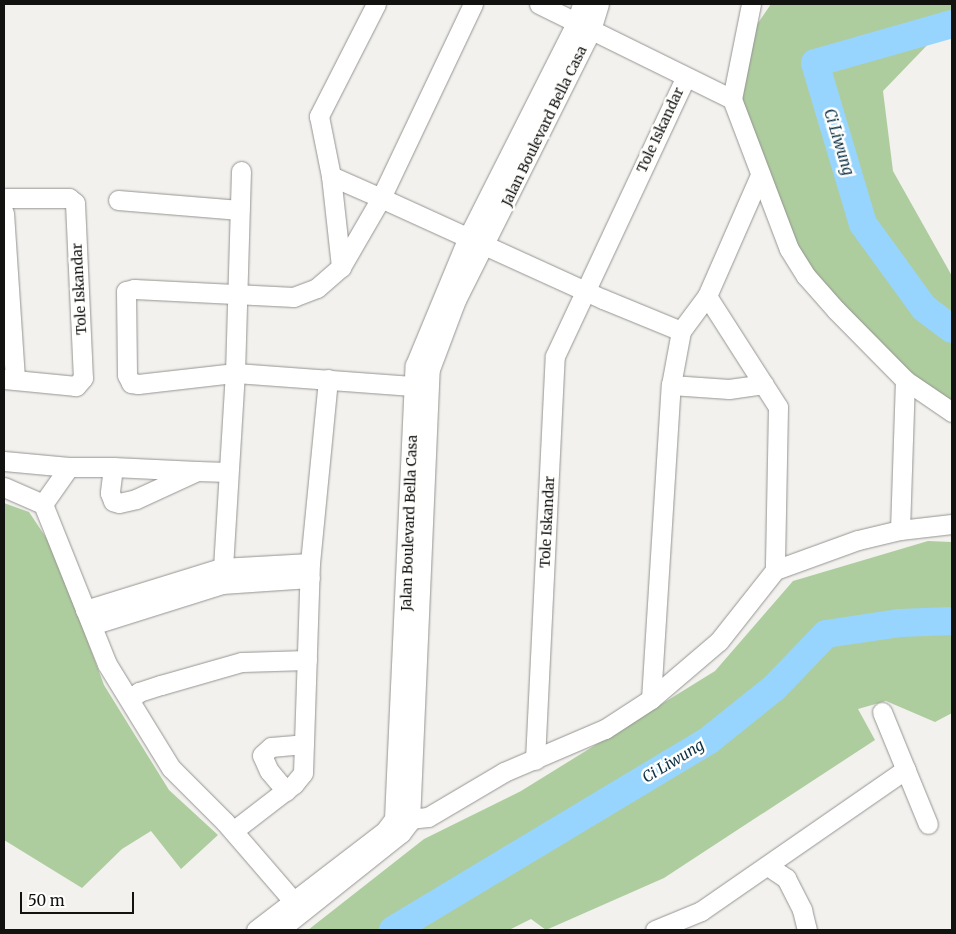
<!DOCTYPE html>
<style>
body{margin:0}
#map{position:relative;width:956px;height:934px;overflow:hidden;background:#f2f1ee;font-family:Merriweather,serif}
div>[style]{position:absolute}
.green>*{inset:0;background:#aecd9f}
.river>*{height:28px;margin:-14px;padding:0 14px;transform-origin:14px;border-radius:14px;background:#97d5fe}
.roads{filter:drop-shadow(0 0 1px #959491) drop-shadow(0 0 1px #959491)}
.minor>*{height:19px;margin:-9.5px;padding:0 9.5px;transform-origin:9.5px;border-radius:9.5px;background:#fff}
span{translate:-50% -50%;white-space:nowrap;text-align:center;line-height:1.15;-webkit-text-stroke:5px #fffffd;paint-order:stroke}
.street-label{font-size:14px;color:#121211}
.water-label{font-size:15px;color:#0c3045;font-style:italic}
.frame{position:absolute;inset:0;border:5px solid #121211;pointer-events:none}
.scale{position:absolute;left:20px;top:892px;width:114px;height:22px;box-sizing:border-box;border:2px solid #121211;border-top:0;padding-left:6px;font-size:15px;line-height:18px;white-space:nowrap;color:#121211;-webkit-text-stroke:4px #fffffd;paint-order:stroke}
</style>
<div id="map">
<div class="green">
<i style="clip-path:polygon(771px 4px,952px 4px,952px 35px,936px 36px,883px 91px,893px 171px,952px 276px,952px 401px,857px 341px,790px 261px,739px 87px,756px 26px)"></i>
<i style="clip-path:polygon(4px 503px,29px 512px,53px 548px,104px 685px,169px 790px,218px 835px,181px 869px,151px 831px,122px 849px,82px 888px,4px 840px)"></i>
<i style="clip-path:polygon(928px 541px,952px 542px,952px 713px,935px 722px,886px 701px,858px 709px,875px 740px,664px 878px,546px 930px,531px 919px,509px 930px,308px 930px,424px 839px,521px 791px,715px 671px,793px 581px)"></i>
</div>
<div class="river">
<i style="left:952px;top:24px;width:142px;rotate:164.1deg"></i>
<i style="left:815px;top:63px;width:168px;rotate:73.4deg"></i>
<i style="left:863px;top:224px;width:104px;rotate:54deg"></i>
<i style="left:924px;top:308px;width:35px;rotate:37deg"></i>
<i style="left:393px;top:930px;width:369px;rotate:-31deg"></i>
<i style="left:709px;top:740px;width:83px;rotate:-38.7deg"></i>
<i style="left:774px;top:688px;width:75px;rotate:-46.1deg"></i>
<i style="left:826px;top:634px;width:75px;rotate:-8.5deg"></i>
<i style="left:900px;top:623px;width:52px;rotate:-2.2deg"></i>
</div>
<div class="roads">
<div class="minor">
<i style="left:376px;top:4px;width:126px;rotate:117deg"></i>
<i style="left:319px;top:116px;width:61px;rotate:78.7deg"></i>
<i style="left:331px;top:176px;width:55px;rotate:23.7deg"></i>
<i style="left:381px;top:198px;width:80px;rotate:120.1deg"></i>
<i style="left:341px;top:267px;width:32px;rotate:139deg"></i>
<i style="left:317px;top:288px;width:25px;rotate:159deg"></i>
<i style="left:294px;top:297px;width:160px;rotate:-177.1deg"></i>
<i style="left:134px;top:289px;width:8px;rotate:166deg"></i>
<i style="left:126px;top:291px;width:84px;rotate:89.3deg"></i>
<i style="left:127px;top:375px;width:9px;rotate:63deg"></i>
<i style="left:131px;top:383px;width:7px;rotate:8deg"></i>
<i style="left:138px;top:384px;width:98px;rotate:-6.5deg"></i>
<i style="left:235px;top:373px;width:192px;rotate:4.2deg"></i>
<i style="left:473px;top:4px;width:215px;rotate:115.4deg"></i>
<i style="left:381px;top:198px;width:244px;rotate:24.5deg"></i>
<i style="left:603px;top:299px;width:84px;rotate:22.3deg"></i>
<i style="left:539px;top:4px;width:215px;rotate:26.2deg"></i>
<i style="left:751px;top:4px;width:97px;rotate:101.3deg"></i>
<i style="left:732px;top:99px;width:160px;rotate:69.2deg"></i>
<i style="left:789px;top:249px;width:32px;rotate:58deg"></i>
<i style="left:806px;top:276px;width:45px;rotate:48.6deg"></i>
<i style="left:836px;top:310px;width:98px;rotate:45.4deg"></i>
<i style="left:905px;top:380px;width:57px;rotate:34.2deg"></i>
<i style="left:331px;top:176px;width:92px;rotate:83.7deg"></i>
<i style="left:118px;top:200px;width:122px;rotate:4.7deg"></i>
<i style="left:4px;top:202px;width:5px;rotate:-53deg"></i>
<i style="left:7px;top:198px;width:62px"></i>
<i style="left:69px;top:198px;width:8px;rotate:40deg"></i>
<i style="left:75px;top:203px;width:175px;rotate:87.4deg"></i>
<i style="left:83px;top:378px;width:11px;rotate:131deg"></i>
<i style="left:76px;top:386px;width:72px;rotate:-174.4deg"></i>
<i style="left:4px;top:213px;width:166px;rotate:86.2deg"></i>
<i style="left:707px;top:296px;width:132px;rotate:57.4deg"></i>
<i style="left:778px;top:407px;width:163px;rotate:91.1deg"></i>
<i style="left:671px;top:385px;width:58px;rotate:3.9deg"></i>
<i style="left:729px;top:389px;width:35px;rotate:-8deg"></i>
<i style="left:4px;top:461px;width:65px;rotate:5.3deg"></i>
<i style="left:69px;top:467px;width:45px;rotate:125.1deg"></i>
<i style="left:69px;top:467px;width:44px"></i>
<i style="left:197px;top:471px;width:84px;rotate:-177.3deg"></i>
<i style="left:113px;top:467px;width:26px;rotate:97deg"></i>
<i style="left:110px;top:493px;width:9px;rotate:69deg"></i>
<i style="left:113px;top:501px;width:6px;rotate:18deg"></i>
<i style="left:119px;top:503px;width:17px;rotate:-13deg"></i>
<i style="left:136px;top:499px;width:67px;rotate:-24.7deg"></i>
<i style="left:197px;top:471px;width:31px;rotate:2deg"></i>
<i style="left:4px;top:487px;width:43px;rotate:23.6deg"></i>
<i style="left:43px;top:504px;width:172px;rotate:68.2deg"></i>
<i style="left:107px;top:664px;width:122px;rotate:58.4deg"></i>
<i style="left:171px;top:768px;width:76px;rotate:45deg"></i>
<i style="left:225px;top:822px;width:115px;rotate:49.2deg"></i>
<i style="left:900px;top:530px;width:150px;rotate:-88.1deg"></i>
<i style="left:222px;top:584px;width:211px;rotate:-86.5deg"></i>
<i style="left:235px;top:373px;width:202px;rotate:-88.3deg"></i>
<i style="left:85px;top:610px;width:142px;rotate:-17.2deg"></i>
<i style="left:221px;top:568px;width:89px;rotate:-3.2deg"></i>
<i style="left:92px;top:625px;width:136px;rotate:-17.5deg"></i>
<i style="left:222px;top:584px;width:88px;rotate:-3.9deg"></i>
<i style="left:651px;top:699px;width:315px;rotate:-86.4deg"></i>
<i style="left:671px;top:385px;width:55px;rotate:-79.5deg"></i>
<i style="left:681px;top:331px;width:44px;rotate:-53.4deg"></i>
<i style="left:707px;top:296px;width:132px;rotate:-66.3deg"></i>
<i style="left:130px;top:700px;width:12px;rotate:-42deg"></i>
<i style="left:139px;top:692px;width:23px;rotate:-18deg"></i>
<i style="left:161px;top:685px;width:84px;rotate:-15.9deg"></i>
<i style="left:242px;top:662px;width:65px;rotate:-1.8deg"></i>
<i style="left:882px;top:712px;width:121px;rotate:67.7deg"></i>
<i style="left:535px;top:760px;width:404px;rotate:-87.2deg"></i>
<i style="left:555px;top:356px;width:307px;rotate:-64.9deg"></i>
<i style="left:286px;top:791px;width:26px;rotate:-130deg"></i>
<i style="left:269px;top:771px;width:17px;rotate:-114deg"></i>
<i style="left:262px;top:755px;width:12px;rotate:-42deg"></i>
<i style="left:271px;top:747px;width:33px;rotate:-5deg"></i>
<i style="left:399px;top:820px;width:29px;rotate:-6deg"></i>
<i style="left:428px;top:817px;width:88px;rotate:-30.6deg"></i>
<i style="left:504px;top:772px;width:110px;rotate:-23.1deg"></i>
<i style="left:605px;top:729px;width:55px;rotate:-33.1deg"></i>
<i style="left:651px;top:699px;width:89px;rotate:-40.5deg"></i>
<i style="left:719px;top:641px;width:90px;rotate:-51.7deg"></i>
<i style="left:775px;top:570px;width:88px;rotate:-19.9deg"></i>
<i style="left:858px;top:540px;width:43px;rotate:-13.4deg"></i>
<i style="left:900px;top:530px;width:52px;rotate:-6.6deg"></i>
<i style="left:233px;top:831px;width:77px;rotate:-37.6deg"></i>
<i style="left:294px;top:784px;width:14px;rotate:-51deg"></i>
<i style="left:303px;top:773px;width:210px;rotate:-88.1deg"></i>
<i style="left:310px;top:563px;width:185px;rotate:-84.4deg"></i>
<i style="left:768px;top:866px;width:22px;rotate:34deg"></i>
<i style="left:786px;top:878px;width:36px;rotate:63deg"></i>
<i style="left:802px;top:910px;width:21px;rotate:76deg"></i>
<i style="left:256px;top:930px;width:163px;rotate:-37.5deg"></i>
<i style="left:385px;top:831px;width:15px;rotate:-53deg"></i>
<i style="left:394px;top:819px;width:454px;rotate:-87.4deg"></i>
<i style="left:415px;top:365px;width:139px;rotate:-67.5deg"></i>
<i style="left:468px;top:237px;width:240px;rotate:-63.2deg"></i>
<i style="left:576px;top:23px;width:20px;rotate:-72deg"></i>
<i style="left:279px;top:930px;width:156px;rotate:-38.5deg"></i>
<i style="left:401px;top:833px;width:15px;rotate:-53deg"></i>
<i style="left:410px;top:821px;width:452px;rotate:-87.5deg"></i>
<i style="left:430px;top:369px;width:74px;rotate:-69.4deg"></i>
<i style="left:456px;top:300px;width:302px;rotate:-63.4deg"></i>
<i style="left:591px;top:30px;width:27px;rotate:-73deg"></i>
<i style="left:655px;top:930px;width:50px;rotate:-22.4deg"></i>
<i style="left:701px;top:911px;width:249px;rotate:-34.7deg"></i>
</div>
</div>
<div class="street-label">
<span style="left:544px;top:126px;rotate:-64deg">Jalan Boulevard Bella Casa</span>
<span style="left:660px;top:130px;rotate:-65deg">Tole Iskandar</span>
<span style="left:79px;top:289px;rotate:-93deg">Tole Iskandar</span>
<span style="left:547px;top:522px;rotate:-87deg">Tole Iskandar</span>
<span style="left:409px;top:523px;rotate:-88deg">Jalan Boulevard Bella Casa</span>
</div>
<div class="water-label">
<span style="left:839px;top:142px;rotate:73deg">Ci Liwung</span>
<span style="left:673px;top:761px;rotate:-31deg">Ci Liwung</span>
</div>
<div class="frame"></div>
<div class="scale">50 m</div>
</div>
